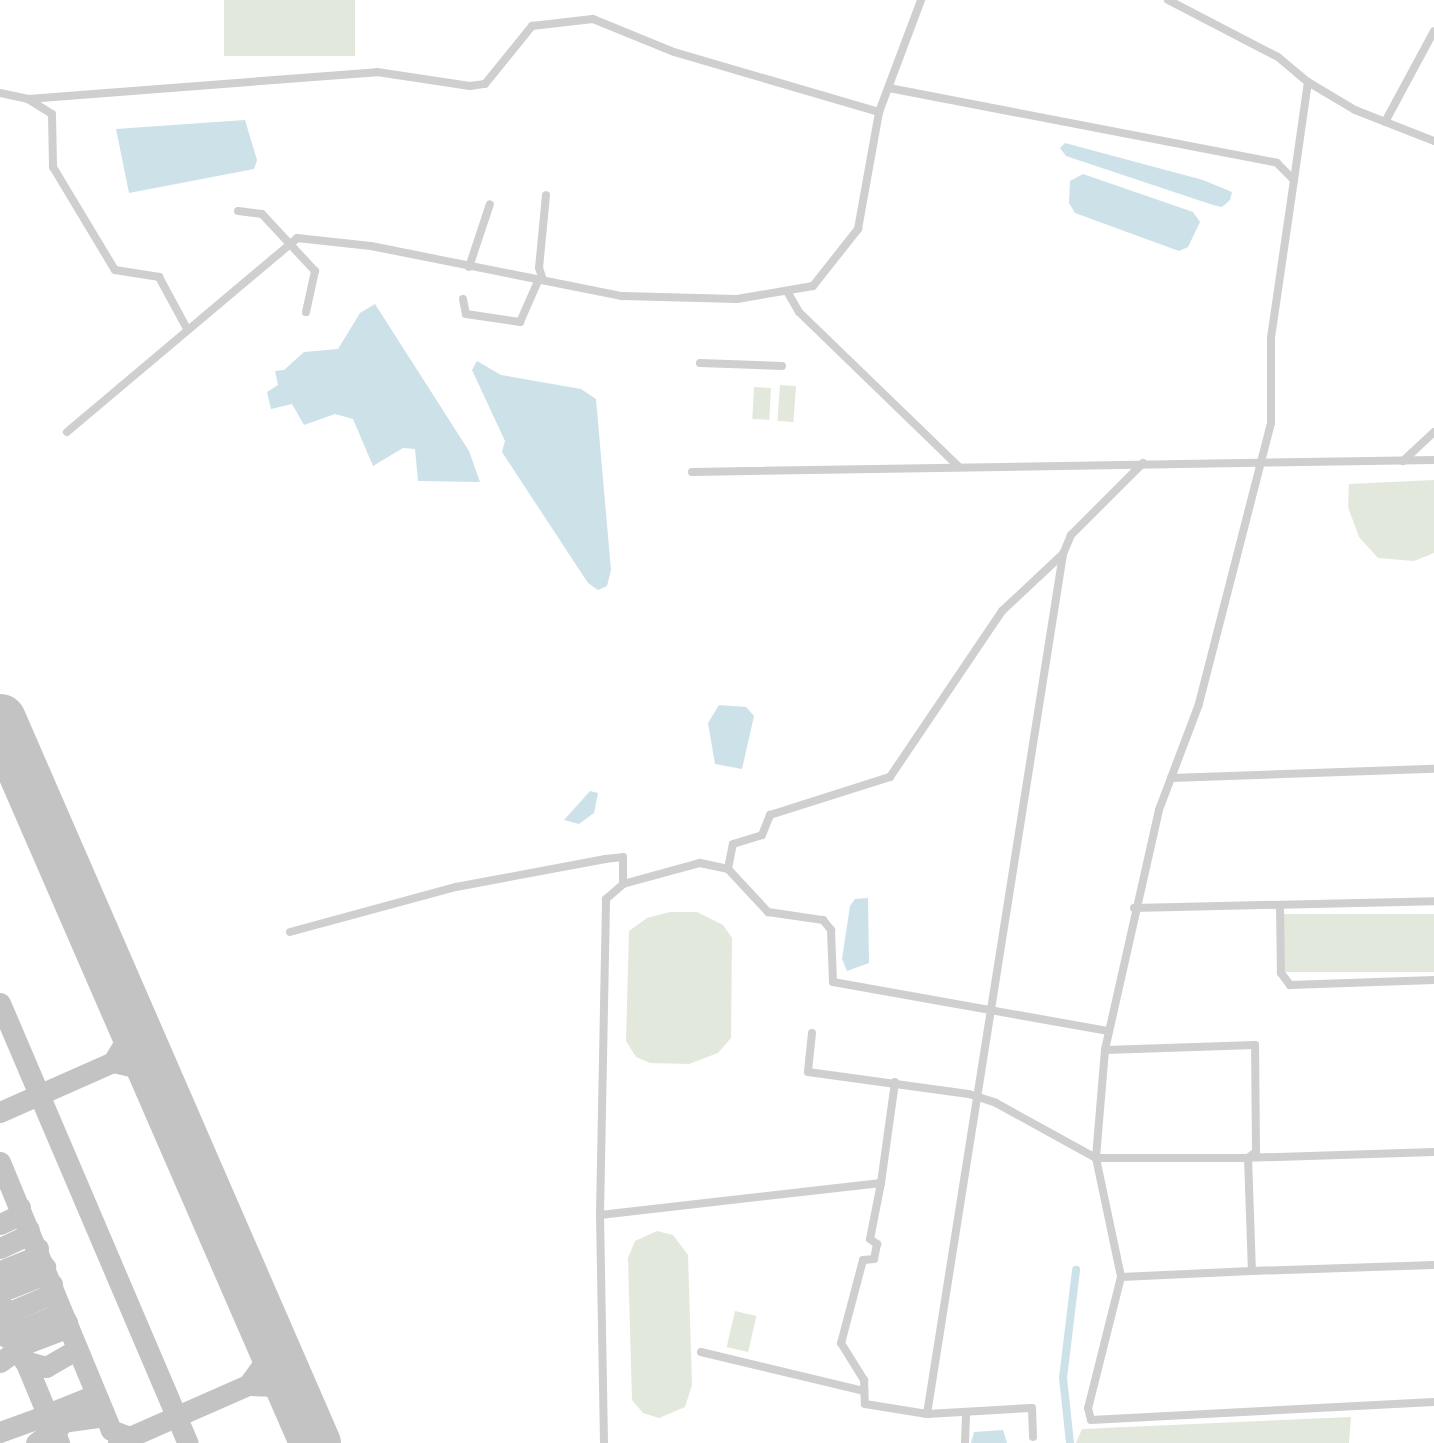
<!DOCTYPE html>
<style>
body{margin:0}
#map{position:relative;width:1434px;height:1443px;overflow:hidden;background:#fff;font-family:Manrope,sans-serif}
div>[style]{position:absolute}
.green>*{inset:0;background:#e3e8dc;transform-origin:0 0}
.water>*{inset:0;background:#cde1e9}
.canal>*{height:8px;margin:-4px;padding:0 4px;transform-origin:4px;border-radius:4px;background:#cde1e9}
.taxiway>*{height:21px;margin:-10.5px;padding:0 10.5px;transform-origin:10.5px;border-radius:10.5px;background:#c3c3c3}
.runway>*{height:51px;margin:-25.5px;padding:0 25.5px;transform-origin:25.5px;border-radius:25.5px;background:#c3c3c3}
.minor>*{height:8px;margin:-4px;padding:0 4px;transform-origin:4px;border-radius:4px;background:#cfcfcf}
span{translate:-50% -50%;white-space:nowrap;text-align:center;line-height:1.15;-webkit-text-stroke:6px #fff;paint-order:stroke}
</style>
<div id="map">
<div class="green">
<i style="left:224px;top:0;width:131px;height:56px"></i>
<i style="left:780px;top:385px;width:16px;height:36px;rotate:4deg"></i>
<i style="left:754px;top:387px;width:17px;height:32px;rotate:3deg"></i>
<i style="clip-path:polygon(1434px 480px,1434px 553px,1414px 561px,1378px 558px,1359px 537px,1348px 507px,1349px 484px)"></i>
<i style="clip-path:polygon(670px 912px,697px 912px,723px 925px,732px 938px,731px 1038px,718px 1053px,689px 1064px,650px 1063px,636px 1057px,626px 1041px,629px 931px,647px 918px)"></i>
<i style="left:1434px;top:914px;width:58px;height:151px;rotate:90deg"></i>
<i style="clip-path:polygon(657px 1231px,673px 1235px,688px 1255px,692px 1385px,685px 1407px,659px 1418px,643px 1413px,632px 1400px,628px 1258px,635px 1241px)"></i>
<i style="left:735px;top:1311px;width:22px;height:37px;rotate:13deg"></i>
<i style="clip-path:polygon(1351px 1417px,1349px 1443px,1076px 1443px,1082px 1429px)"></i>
</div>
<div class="water">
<i style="clip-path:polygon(245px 120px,257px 160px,254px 169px,129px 193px,116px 129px)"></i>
<i style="clip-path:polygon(1065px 143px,1203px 180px,1232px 192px,1230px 200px,1222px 207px,1213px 205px,1066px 156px,1060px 148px)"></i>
<i style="clip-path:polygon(1083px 174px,1193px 212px,1200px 222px,1188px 247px,1179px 251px,1075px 213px,1069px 203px,1070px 181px)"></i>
<i style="clip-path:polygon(375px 304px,469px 451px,480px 482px,418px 481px,415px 449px,403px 448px,373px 466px,353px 419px,335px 414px,304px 425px,292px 404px,271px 409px,267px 392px,278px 385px,275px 371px,284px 370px,304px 352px,338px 349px,360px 313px)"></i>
<i style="clip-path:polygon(477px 361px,501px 375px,581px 389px,596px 399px,611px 570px,607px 586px,598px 590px,588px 583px,502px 452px,505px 441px,472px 370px)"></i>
<i style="clip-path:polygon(719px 705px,746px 707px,754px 716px,742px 769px,715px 764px,708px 723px)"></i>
<i style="clip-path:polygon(590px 791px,598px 793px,594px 813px,579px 824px,564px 820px)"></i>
<i style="clip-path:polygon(868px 898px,869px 963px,847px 971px,842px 959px,850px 906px,855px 899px)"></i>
<i style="clip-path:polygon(1003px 1430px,1007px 1443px,971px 1443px,974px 1432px)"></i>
</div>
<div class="canal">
<i style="left:1070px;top:1443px;width:65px;rotate:-96.1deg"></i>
<i style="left:1063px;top:1378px;width:109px;rotate:-83.1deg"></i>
</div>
<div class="taxiway">
<i style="left:0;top:1003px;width:478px;rotate:66.9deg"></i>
<i style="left:113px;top:1062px;width:26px;rotate:13deg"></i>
<i style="left:138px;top:1068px;width:30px;rotate:41deg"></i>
<i style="left:0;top:1112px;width:124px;rotate:-23.9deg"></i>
<i style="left:113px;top:1062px;width:21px;rotate:-59deg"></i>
<i style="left:124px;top:1044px;width:31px;rotate:-83deg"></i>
<i style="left:0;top:1162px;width:290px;rotate:67.5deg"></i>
<i style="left:111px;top:1430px;width:19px;rotate:21deg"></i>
<i style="left:0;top:1224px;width:21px;rotate:-25deg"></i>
<i style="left:19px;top:1215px;width:8px;rotate:-83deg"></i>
<i style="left:0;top:1248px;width:26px;rotate:-25deg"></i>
<i style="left:24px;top:1237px;width:9px;rotate:-58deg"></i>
<i style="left:0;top:1271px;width:35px;rotate:-22deg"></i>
<i style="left:33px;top:1258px;width:11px;rotate:-63deg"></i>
<i style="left:0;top:1292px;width:45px;rotate:-22deg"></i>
<i style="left:42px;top:1275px;width:9px;rotate:-69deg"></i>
<i style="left:0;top:1301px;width:154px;rotate:67.4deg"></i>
<i style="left:10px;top:1312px;width:40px;rotate:-23.4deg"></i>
<i style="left:47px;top:1296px;width:13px;rotate:-67deg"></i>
<i style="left:6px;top:1335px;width:9px;rotate:-58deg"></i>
<i style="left:11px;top:1327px;width:10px;rotate:17deg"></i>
<i style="left:21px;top:1330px;width:36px;rotate:-23deg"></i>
<i style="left:54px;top:1316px;width:10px;rotate:-61deg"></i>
<i style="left:59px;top:1307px;width:10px;rotate:-119deg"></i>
<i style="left:6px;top:1337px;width:22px;rotate:16deg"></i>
<i style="left:27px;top:1343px;width:36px;rotate:-21deg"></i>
<i style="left:61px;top:1330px;width:10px;rotate:-53deg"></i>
<i style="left:67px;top:1322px;width:12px;rotate:-149deg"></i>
<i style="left:24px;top:1361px;width:23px;rotate:15deg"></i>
<i style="left:46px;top:1367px;width:36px;rotate:-30deg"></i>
<i style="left:0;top:1362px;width:24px;rotate:-36deg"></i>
<i style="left:248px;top:1385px;width:25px;rotate:2deg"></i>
<i style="left:273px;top:1386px;width:33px;rotate:38deg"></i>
<i style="left:50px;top:1421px;width:11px;rotate:-63deg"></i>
<i style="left:55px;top:1411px;width:37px;rotate:-22deg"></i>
<i style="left:89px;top:1397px;width:10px;rotate:17deg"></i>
<i style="left:0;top:1432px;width:50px;rotate:-19.9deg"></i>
<i style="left:55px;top:1434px;width:14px;rotate:-60deg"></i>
<i style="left:62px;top:1422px;width:43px;rotate:-7.9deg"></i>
<i style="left:118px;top:1442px;width:142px;rotate:-23.7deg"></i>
<i style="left:248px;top:1385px;width:29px;rotate:-54deg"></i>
<i style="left:265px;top:1362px;width:30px;rotate:-86deg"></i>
<i style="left:36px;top:1443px;width:21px;rotate:-37deg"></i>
</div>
<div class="runway">
<i style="left:0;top:719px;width:790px;rotate:66.49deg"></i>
</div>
<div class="minor">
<i style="left:1168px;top:0;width:124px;rotate:27.4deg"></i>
<i style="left:1278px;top:57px;width:39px;rotate:40deg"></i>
<i style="left:1308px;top:82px;width:55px;rotate:30.8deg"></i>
<i style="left:1355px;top:110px;width:85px;rotate:21.4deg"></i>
<i style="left:889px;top:88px;width:395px;rotate:10.9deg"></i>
<i style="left:1277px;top:163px;width:24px;rotate:45deg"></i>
<i style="left:1294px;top:180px;width:99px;rotate:-81.9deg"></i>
<i style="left:0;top:93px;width:29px;rotate:12deg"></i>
<i style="left:28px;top:99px;width:350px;rotate:-4.4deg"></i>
<i style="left:377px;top:72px;width:94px;rotate:8.6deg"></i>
<i style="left:470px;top:86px;width:15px;rotate:-8deg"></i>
<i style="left:485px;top:84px;width:75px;rotate:-51deg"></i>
<i style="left:532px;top:26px;width:61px;rotate:-6.5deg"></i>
<i style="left:593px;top:19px;width:87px;rotate:22.2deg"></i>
<i style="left:674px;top:52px;width:214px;rotate:16.3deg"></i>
<i style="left:28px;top:99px;width:28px;rotate:32deg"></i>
<i style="left:52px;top:114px;width:53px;rotate:88.9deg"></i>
<i style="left:53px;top:167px;width:120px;rotate:59deg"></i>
<i style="left:115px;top:270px;width:45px;rotate:9deg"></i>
<i style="left:159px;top:277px;width:57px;rotate:61.6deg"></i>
<i style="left:1385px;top:122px;width:103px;rotate:-61.7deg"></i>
<i style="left:1294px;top:180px;width:159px;rotate:98.3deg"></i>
<i style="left:1271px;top:337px;width:86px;rotate:90deg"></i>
<i style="left:1271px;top:423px;width:290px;rotate:104.4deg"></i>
<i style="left:1199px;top:704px;width:113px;rotate:110.7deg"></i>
<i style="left:1159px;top:810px;width:246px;rotate:102.7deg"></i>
<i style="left:1105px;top:1050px;width:108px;rotate:94.8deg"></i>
<i style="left:1096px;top:1158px;width:122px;rotate:78.1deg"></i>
<i style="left:1121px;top:1277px;width:135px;rotate:104.1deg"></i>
<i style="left:1088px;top:1408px;width:12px;rotate:76deg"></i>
<i style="left:1091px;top:1420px;width:343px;rotate:-3deg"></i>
<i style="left:238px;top:211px;width:24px;rotate:7deg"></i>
<i style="left:262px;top:214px;width:78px;rotate:47.1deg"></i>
<i style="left:315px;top:271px;width:42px;rotate:102.4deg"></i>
<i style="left:469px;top:267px;width:66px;rotate:-71.6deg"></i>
<i style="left:543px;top:280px;width:13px;rotate:-108deg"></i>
<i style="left:539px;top:268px;width:73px;rotate:-84.5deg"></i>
<i style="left:788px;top:293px;width:22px;rotate:60deg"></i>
<i style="left:799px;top:312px;width:223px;rotate:44.1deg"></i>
<i style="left:463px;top:299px;width:15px;rotate:79deg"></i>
<i style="left:466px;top:314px;width:55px;rotate:8.4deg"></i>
<i style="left:520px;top:322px;width:47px;rotate:-66.2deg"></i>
<i style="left:700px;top:363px;width:82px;rotate:2.1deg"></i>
<i style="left:67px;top:432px;width:301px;rotate:-40.1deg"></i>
<i style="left:297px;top:238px;width:74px;rotate:6.2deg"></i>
<i style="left:371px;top:246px;width:256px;rotate:11.3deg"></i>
<i style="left:622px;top:296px;width:115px;rotate:1.5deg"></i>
<i style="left:737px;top:299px;width:77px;rotate:-9.7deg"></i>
<i style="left:813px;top:286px;width:73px;rotate:-51.7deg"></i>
<i style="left:858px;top:229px;width:119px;rotate:-79.8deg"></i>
<i style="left:879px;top:112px;width:120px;rotate:-69.4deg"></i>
<i style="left:1403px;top:461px;width:42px;rotate:-43.1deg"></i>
<i style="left:692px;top:472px;width:742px;rotate:-0.93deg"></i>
<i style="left:1171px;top:778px;width:263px;rotate:-2deg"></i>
<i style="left:728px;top:869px;width:59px;rotate:47.1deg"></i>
<i style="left:768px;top:912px;width:56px;rotate:8.3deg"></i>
<i style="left:823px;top:920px;width:13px;rotate:51deg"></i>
<i style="left:831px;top:930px;width:52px;rotate:87.8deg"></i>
<i style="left:833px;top:982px;width:280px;rotate:10.1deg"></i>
<i style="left:1280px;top:905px;width:68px;rotate:89.2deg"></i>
<i style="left:1281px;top:973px;width:15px;rotate:53deg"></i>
<i style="left:1290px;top:985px;width:144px;rotate:-2deg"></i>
<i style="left:1134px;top:908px;width:300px;rotate:-1.3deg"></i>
<i style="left:290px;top:932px;width:172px;rotate:-15.2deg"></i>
<i style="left:456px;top:887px;width:152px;rotate:-10.6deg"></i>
<i style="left:605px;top:859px;width:18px;rotate:-6deg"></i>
<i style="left:623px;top:857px;width:27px;rotate:90deg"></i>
<i style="left:623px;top:884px;width:80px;rotate:-15.3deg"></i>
<i style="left:700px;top:863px;width:29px;rotate:12deg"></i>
<i style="left:728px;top:869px;width:25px;rotate:-79deg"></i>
<i style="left:733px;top:844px;width:30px;rotate:-17deg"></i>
<i style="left:762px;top:835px;width:22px;rotate:-68deg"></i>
<i style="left:770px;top:815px;width:126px;rotate:-17.6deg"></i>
<i style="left:890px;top:777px;width:200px;rotate:-56deg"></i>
<i style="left:1002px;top:611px;width:83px;rotate:-43.1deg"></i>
<i style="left:1063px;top:554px;width:21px;rotate:-67deg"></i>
<i style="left:1071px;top:535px;width:102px;rotate:-45deg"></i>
<i style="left:812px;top:1033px;width:39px;rotate:96deg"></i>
<i style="left:808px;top:1072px;width:162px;rotate:7.8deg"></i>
<i style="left:969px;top:1094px;width:28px;rotate:18deg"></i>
<i style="left:996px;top:1103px;width:114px;rotate:28.8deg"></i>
<i style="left:1096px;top:1158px;width:152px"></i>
<i style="left:1248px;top:1158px;width:10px;rotate:-37deg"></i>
<i style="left:1256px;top:1152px;width:107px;rotate:-90.5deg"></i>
<i style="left:1255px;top:1045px;width:150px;rotate:178.1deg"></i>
<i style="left:1434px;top:1152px;width:186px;rotate:178.2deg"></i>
<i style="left:1248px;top:1158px;width:113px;rotate:88deg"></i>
<i style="left:1252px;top:1271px;width:182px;rotate:-1.9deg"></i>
<i style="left:881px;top:1183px;width:57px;rotate:101.1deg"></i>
<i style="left:870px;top:1239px;width:9px;rotate:36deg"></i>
<i style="left:877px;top:1244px;width:15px;rotate:101deg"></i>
<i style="left:874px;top:1259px;width:11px;rotate:175deg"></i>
<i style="left:863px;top:1260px;width:86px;rotate:104.8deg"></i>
<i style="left:841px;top:1343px;width:44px;rotate:58.1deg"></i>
<i style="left:864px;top:1380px;width:24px;rotate:88deg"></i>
<i style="left:865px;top:1404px;width:63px;rotate:9.2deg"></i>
<i style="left:927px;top:1414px;width:105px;rotate:-3.3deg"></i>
<i style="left:1032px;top:1408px;width:29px;rotate:88deg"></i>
<i style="left:600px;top:1215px;width:316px;rotate:-88.9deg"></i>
<i style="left:606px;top:899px;width:23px;rotate:-41deg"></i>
<i style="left:1121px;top:1277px;width:131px;rotate:-2.6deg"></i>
<i style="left:701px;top:1352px;width:168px;rotate:13.5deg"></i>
<i style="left:927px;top:1414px;width:871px;rotate:-81.01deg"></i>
<i style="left:604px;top:1443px;width:228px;rotate:-91deg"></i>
<i style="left:600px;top:1215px;width:283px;rotate:-6.5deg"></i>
<i style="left:881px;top:1183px;width:102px;rotate:-82.1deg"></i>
<i style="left:965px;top:1443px;width:31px;rotate:-88deg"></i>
</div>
</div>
